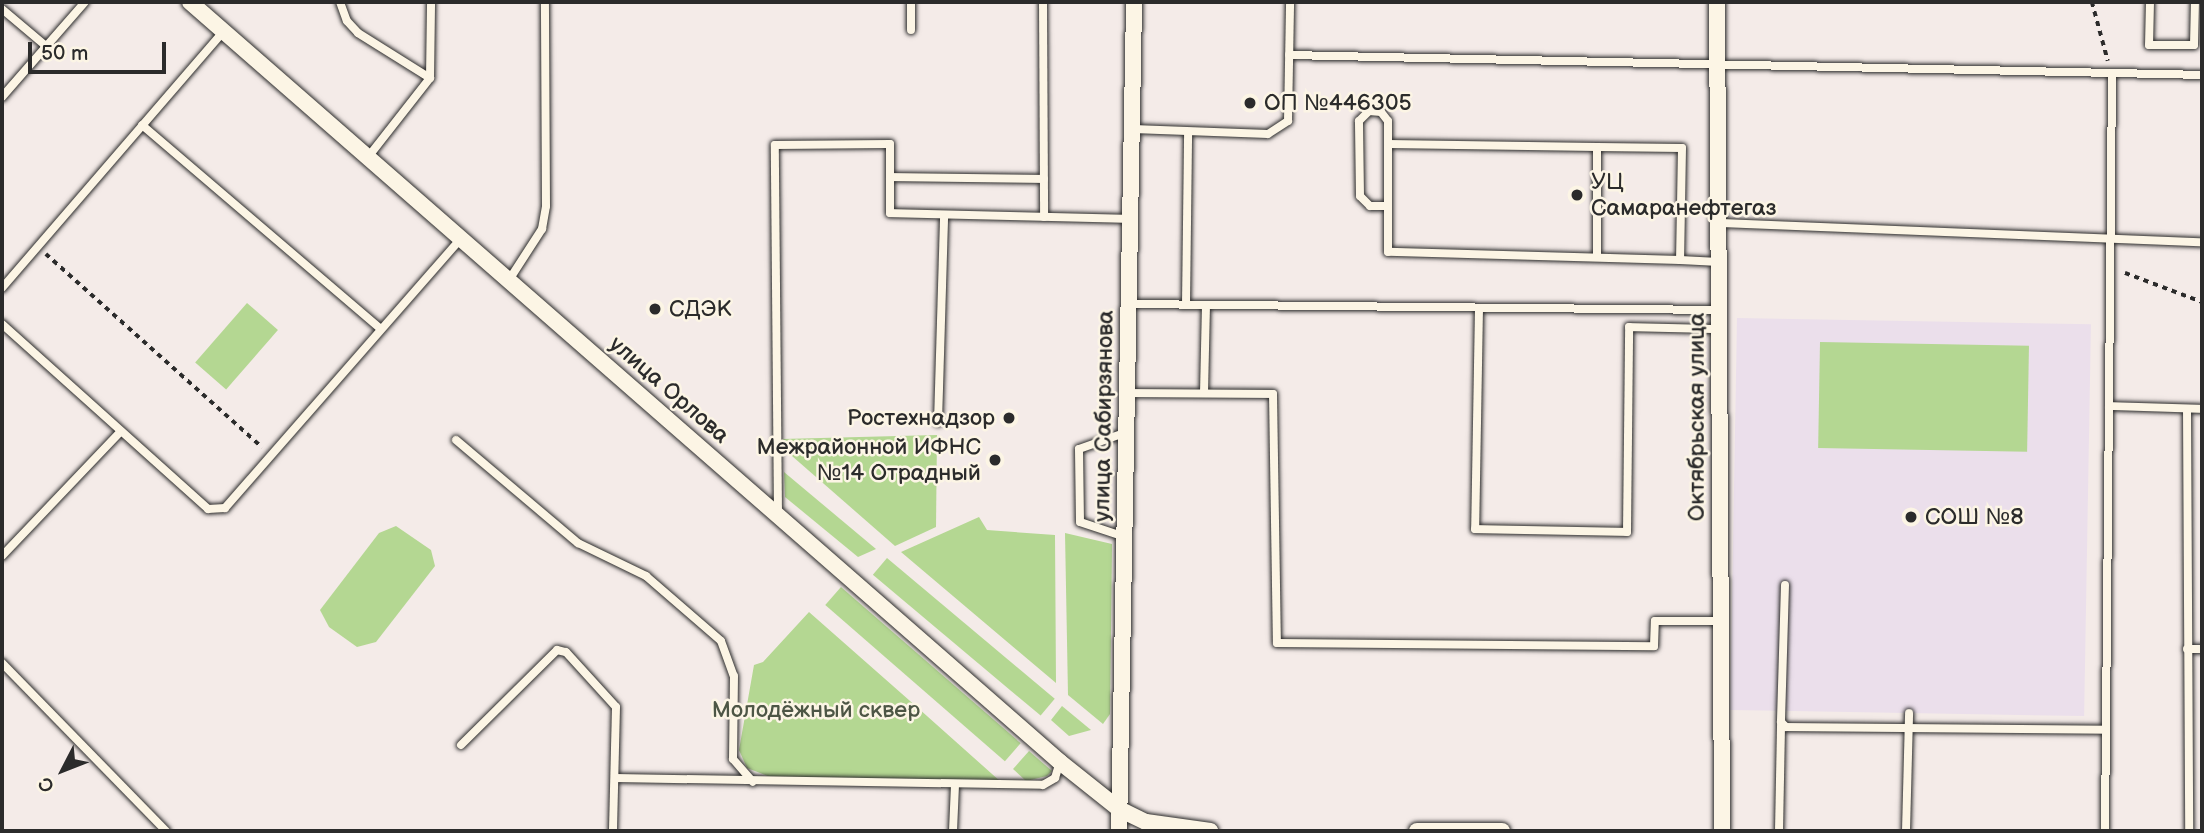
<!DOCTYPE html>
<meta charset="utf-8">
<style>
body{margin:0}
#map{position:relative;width:2204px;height:833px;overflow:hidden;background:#f4ebe8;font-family:"Balsamiq Sans",sans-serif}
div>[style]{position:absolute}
.built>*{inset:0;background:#ebdfeb;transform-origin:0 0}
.green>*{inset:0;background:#b4d792;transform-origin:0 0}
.path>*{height:3.5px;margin-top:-1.75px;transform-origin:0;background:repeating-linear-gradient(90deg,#2b2b2b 0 5px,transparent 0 10px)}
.roads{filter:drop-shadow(0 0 2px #2b2b2b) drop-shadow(0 0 2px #2b2b2b)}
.service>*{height:8px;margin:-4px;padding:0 4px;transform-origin:4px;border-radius:4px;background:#fcf5e5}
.minor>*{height:16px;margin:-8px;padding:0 8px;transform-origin:8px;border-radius:8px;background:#fcf5e5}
.dots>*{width:19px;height:19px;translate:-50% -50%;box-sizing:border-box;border:4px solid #fcf5e5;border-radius:50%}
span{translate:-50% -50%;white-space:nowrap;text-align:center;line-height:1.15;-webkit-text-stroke:5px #fcf5e5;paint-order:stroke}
.poi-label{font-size:23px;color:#2b2b2b}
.left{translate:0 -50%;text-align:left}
.right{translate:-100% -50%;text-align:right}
.street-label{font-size:23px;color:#2b2b2b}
.park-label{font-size:23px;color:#4d5645}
.frame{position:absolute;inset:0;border:4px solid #2b2b2b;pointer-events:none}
.north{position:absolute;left:28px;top:735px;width:70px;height:70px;-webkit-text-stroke:5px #fcf5e5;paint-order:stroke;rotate:228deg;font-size:19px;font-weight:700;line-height:28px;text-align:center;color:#2b2b2b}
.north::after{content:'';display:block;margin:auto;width:24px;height:32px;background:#2b2b2b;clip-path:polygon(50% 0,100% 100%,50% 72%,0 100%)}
.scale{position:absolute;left:28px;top:42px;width:138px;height:32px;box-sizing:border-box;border:4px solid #2b2b2b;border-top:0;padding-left:9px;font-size:21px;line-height:24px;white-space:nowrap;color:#2b2b2b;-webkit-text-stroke:5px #fcf5e5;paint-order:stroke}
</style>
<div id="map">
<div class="built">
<i style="left:1737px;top:318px;width:354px;height:392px;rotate:1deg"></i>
</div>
<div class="green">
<i style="left:247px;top:303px;width:41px;height:79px;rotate:41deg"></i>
<i style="left:1820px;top:342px;width:209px;height:106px;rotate:1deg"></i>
<i style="clip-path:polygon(937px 435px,936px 527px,895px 546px,784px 449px,782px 439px)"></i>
<i style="clip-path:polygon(784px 472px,876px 549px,858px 557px,785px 497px)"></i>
<i style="clip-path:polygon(979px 517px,987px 530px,1055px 535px,1056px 683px,901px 552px)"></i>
<i style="clip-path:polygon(396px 526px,431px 550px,435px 566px,376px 642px,357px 647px,329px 627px,320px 610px,379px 533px)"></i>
<i style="clip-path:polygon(1065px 533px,1112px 544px,1110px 714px,1103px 724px,1068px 695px)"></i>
<i style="left:887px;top:558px;width:219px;height:22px;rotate:40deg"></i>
<i style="left:841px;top:587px;width:238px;height:24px;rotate:41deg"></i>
<i style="clip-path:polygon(809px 612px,918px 708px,1001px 782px,773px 778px,747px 768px,739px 750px,754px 665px,763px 662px)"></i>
<i style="clip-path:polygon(1062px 706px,1091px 730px,1069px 736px,1051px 720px)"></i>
<i style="clip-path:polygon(1029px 751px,1052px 771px,1047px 776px,1026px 781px,1013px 769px)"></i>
</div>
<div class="path">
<i style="left:2092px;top:2px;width:61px;rotate:74.8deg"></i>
<i style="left:46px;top:254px;width:290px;rotate:41.8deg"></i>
<i style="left:2125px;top:273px;width:82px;rotate:20.6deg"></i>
</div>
<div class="roads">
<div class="service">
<i style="left:340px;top:2px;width:20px;rotate:70deg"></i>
<i style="left:347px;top:21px;width:16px;rotate:47deg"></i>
<i style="left:358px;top:33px;width:85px;rotate:32deg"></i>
<i style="left:430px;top:78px;width:100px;rotate:128.1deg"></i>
<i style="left:1043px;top:2px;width:215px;rotate:89.7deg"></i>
<i style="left:2150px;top:2px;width:43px;rotate:91.3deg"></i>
<i style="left:2149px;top:45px;width:45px"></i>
<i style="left:2194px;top:45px;width:43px;rotate:-88.7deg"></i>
<i style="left:2px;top:9px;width:57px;rotate:40.1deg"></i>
<i style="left:911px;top:30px;width:28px;rotate:-90deg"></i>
<i style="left:1289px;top:55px;width:913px;rotate:1.25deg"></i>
<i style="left:430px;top:78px;width:76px;rotate:-89.2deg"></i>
<i style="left:2px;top:97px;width:126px;rotate:-48.9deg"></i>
<i style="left:142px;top:125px;width:314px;rotate:40.5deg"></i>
<i style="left:1133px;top:129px;width:135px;rotate:2.1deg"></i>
<i style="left:1268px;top:134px;width:24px;rotate:-33deg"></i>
<i style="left:1288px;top:121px;width:119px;rotate:-89deg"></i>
<i style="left:1597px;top:147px;width:85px;rotate:0.7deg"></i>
<i style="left:1682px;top:148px;width:112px;rotate:91deg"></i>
<i style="left:1680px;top:260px;width:292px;rotate:-178.4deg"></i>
<i style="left:1388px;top:252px;width:108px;rotate:-90deg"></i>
<i style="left:1388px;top:144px;width:209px;rotate:0.8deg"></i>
<i style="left:1597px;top:147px;width:109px;rotate:90deg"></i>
<i style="left:890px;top:177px;width:154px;rotate:0.7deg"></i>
<i style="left:1388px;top:206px;width:18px;rotate:180deg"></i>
<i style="left:1370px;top:206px;width:14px;rotate:-135deg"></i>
<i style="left:1360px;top:196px;width:75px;rotate:-90.8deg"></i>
<i style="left:1359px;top:121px;width:14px;rotate:-45deg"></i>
<i style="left:1369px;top:111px;width:12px;rotate:5deg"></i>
<i style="left:1381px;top:112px;width:11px;rotate:52deg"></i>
<i style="left:1388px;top:121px;width:23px;rotate:90deg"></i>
<i style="left:1719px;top:223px;width:483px;rotate:2.3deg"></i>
<i style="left:1680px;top:260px;width:39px;rotate:3deg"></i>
<i style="left:509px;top:280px;width:61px;rotate:-57.1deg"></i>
<i style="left:542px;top:229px;width:23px;rotate:-80deg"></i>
<i style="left:546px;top:206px;width:204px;rotate:-90.3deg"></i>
<i style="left:2px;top:288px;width:340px;rotate:-49.2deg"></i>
<i style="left:1129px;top:304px;width:590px;rotate:0.58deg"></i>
<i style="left:1186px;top:305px;width:173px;rotate:-89.3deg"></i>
<i style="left:1479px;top:308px;width:221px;rotate:91deg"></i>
<i style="left:1475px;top:529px;width:152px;rotate:1.1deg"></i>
<i style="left:1627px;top:532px;width:205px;rotate:-89.4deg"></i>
<i style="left:1629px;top:327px;width:90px;rotate:1.3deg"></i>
<i style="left:2px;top:324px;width:277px;rotate:41.9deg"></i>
<i style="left:208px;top:509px;width:17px;rotate:-3deg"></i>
<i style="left:225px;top:508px;width:359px;rotate:-48.8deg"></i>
<i style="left:1127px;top:393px;width:146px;rotate:0.4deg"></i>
<i style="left:1273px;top:394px;width:249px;rotate:89.1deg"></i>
<i style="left:1277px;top:643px;width:377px;rotate:0.5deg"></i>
<i style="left:1654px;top:646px;width:25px;rotate:-88deg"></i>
<i style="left:1655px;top:621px;width:66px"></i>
<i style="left:1204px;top:393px;width:87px;rotate:-88.7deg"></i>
<i style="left:2109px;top:406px;width:93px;rotate:1.8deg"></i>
<i style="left:2187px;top:409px;width:422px;rotate:89.7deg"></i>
<i style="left:938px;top:422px;width:207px;rotate:-88.3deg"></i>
<i style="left:456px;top:440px;width:160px;rotate:40.2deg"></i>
<i style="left:578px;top:543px;width:76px;rotate:25.9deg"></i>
<i style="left:646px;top:576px;width:99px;rotate:40.9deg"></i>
<i style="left:721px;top:641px;width:37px;rotate:70deg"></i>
<i style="left:734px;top:676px;width:83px;rotate:90.7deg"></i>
<i style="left:733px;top:759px;width:30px;rotate:49deg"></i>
<i style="left:778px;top:515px;width:370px;rotate:-90.5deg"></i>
<i style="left:775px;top:145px;width:115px;rotate:-0.5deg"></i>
<i style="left:890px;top:144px;width:69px;rotate:90deg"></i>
<i style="left:890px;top:213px;width:240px;rotate:1.4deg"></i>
<i style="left:1125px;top:537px;width:47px;rotate:-161.6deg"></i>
<i style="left:1080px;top:522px;width:73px;rotate:-90.8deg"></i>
<i style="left:1079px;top:449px;width:51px;rotate:-19.5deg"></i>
<i style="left:2px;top:556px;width:171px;rotate:-46.4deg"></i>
<i style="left:1785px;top:585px;width:137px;rotate:91.7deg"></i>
<i style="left:1781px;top:722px;width:7px;rotate:45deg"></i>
<i style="left:1786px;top:727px;width:320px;rotate:0.5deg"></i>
<i style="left:2187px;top:649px;width:15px"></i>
<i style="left:2px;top:663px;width:235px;rotate:45.7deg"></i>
<i style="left:461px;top:745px;width:135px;rotate:-44.7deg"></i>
<i style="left:557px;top:650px;width:9px;rotate:13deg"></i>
<i style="left:566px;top:652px;width:74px;rotate:47.7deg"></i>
<i style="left:616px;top:707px;width:124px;rotate:91.4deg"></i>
<i style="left:615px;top:778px;width:428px;rotate:0.9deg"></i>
<i style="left:1043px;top:785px;width:14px;rotate:-30deg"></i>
<i style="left:1055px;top:778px;width:17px;rotate:-73deg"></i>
<i style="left:953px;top:831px;width:45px;rotate:-87.5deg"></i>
<i style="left:1779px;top:831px;width:109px;rotate:-88.9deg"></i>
<i style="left:1906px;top:831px;width:118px;rotate:-88.5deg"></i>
<i style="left:2105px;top:831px;width:758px;rotate:-89.47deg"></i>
</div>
<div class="minor">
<i style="left:190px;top:2px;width:1155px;rotate:41.14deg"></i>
<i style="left:1060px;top:762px;width:75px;rotate:38.5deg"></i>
<i style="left:1119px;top:809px;width:30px;rotate:26deg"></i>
<i style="left:1146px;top:822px;width:65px;rotate:8deg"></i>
<i style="left:1717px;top:2px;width:829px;rotate:89.65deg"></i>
<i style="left:1119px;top:831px;width:829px;rotate:-88.96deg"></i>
<i style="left:1417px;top:831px;width:85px"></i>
</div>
</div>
<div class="dots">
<i style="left:1250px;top:103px;background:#2b2b2b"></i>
<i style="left:1577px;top:195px;background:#2b2b2b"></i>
<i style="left:655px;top:309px;background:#2b2b2b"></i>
<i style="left:1009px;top:418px;background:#2b2b2b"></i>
<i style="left:995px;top:460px;background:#2b2b2b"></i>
<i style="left:1911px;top:517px;background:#2b2b2b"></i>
</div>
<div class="poi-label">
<span class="left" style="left:1264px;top:103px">ОП №446305</span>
<span class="left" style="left:1591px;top:195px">УЦ<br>Самаранефтегаз</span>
<span class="left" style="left:669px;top:309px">СДЭК</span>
<span class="right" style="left:995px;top:418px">Ростехнадзор</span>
<span class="right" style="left:981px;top:460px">Межрайонной ИФНС<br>№14 Отрадный</span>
<span class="left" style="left:1925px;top:517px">СОШ №8</span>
</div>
<div class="street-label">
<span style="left:669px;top:390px;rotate:41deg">улица Орлова</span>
<span style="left:1104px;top:416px;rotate:-89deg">улица Сабирзянова</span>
<span style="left:1697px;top:417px;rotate:-90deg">Октябрьская улица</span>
</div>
<div class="park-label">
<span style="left:816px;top:710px">Молодёжный сквер</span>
</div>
<div class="frame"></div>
<div class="north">С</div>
<div class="scale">50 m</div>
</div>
